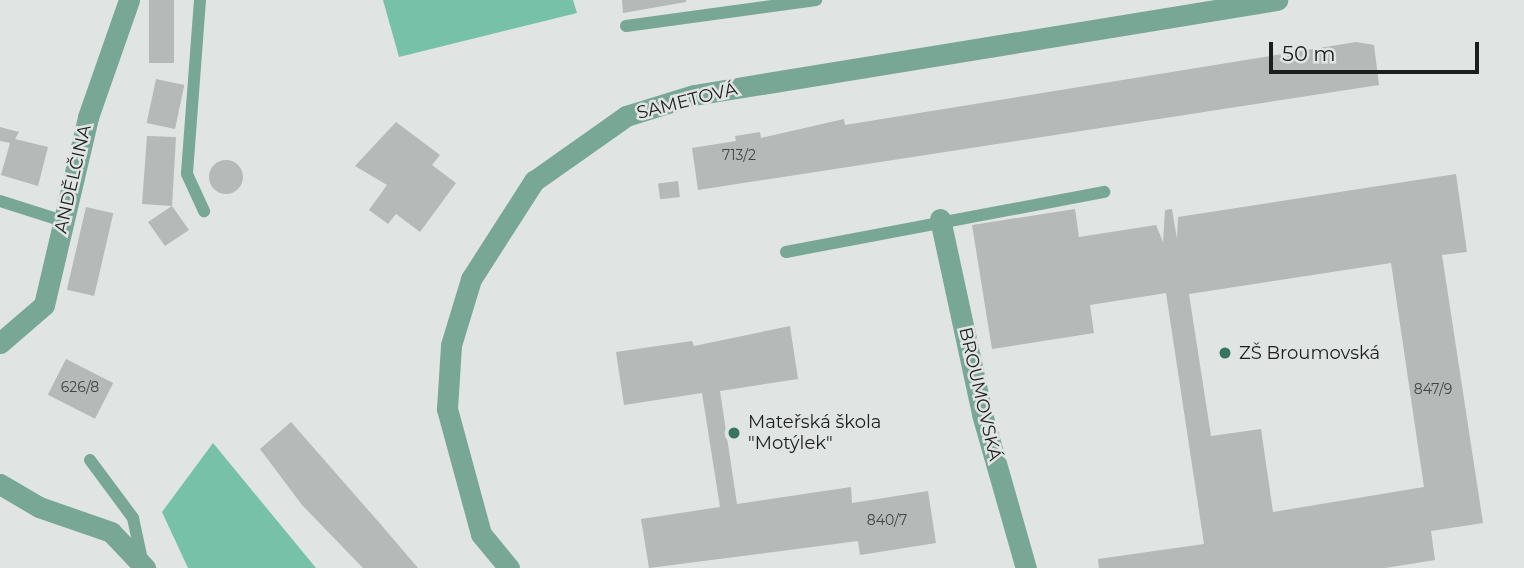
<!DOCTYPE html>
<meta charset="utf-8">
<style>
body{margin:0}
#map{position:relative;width:1524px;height:568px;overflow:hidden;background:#e0e4e2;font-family:Montserrat,sans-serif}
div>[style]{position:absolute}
.green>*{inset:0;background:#76c1a7}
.building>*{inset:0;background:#b5b9b7;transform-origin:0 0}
.round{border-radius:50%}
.lane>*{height:12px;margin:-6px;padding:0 6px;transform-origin:6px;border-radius:6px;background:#78a796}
.street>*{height:21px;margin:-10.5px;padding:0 10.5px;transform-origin:10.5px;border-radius:10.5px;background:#78a796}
.dots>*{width:19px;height:19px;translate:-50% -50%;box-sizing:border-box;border:4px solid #e0e4e2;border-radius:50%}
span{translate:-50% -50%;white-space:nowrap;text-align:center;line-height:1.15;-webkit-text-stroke:5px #e0e4e2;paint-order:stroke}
.number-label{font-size:14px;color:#434544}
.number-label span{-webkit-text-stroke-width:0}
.street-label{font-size:18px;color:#1d1e1e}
.poi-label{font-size:18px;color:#1d1e1e}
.left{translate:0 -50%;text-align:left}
.scale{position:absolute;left:1269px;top:42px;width:210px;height:32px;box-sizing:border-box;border:4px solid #1d1e1e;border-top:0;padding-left:9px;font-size:21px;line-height:24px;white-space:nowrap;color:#1d1e1e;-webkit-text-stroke:5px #e0e4e2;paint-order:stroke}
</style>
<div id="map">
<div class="green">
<i style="clip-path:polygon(383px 0,573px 0,577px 13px,399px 57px)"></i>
<i style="clip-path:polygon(213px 443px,316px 568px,188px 568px,162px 512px)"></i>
</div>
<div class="building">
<i style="left:149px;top:0;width:25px;height:63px"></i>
<i style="clip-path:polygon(622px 0,686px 0,686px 2px,623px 13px)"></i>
<i style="clip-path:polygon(1356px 42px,1374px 45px,1379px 85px,698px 190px,692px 148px,736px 141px,735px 136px,760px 132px,761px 138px,844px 119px,845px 125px)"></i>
<i style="left:156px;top:79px;width:29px;height:45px;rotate:12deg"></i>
<i style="clip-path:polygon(396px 122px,440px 155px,432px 165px,456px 183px,420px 232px,396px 214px,388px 224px,369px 210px,387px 185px,355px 166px)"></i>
<i style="clip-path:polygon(0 127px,19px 132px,15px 139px,48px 147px,38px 186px,1px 175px,10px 143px,0 141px)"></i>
<i style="clip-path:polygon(147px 136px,176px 137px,172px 206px,189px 230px,165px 246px,148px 222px,172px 206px,142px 204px)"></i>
<i class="round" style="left:209px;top:160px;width:34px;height:34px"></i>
<i style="clip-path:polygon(evenodd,1456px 174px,1467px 252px,1442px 255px,1483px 523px,1431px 531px,1435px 560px,1385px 568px,1099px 568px,1098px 559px,1204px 544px,1166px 293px,1090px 305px,1094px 333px,992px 349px,972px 225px,1075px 209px,1079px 237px,1156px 225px,1163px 242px,1165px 210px,1172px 209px,1177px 239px,1178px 217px,1456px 174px,1391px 263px,1424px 487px,1273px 512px,1261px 429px,1211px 436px,1189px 294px,1391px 263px)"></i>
<i style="left:678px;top:181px;width:16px;height:20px;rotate:83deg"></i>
<i style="left:86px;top:207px;width:28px;height:85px;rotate:13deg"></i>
<i style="clip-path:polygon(790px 326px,798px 379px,720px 391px,737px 504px,851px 487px,852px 503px,928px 491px,936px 543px,860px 555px,858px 541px,649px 568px,641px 519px,720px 507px,702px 393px,624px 405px,616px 352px,692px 341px,694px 346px)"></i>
<i style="left:66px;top:359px;width:53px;height:40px;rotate:27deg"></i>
<i style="clip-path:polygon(291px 422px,383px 527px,418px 568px,363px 568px,302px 505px,260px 449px)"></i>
</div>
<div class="lane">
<i style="left:200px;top:0;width:174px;rotate:94.3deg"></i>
<i style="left:187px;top:174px;width:41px;rotate:65.3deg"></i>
<i style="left:626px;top:26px;width:192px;rotate:-7.8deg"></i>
<i style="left:0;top:201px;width:66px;rotate:17.6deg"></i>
<i style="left:786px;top:252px;width:324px;rotate:-10.7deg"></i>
<i style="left:90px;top:460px;width:72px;rotate:53.4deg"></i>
<i style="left:133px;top:518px;width:43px;rotate:77.9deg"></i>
</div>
<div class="street">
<i style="left:940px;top:219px;width:199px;rotate:77.8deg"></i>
<i style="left:982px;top:414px;width:160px;rotate:74.1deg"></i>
<i style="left:0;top:343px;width:58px;rotate:-40.8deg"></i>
<i style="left:44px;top:305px;width:193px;rotate:-76.8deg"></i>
<i style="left:88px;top:117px;width:124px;rotate:-70.7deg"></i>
<i style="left:0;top:484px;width:45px;rotate:30.5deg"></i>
<i style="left:39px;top:507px;width:76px;rotate:19.1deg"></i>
<i style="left:111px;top:532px;width:50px;rotate:46.6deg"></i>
<i style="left:509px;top:568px;width:44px;rotate:-129.5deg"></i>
<i style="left:481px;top:534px;width:130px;rotate:-105.2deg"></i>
<i style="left:447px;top:409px;width:64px;rotate:-86.4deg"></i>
<i style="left:451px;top:345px;width:69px;rotate:-73.1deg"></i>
<i style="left:471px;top:279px;width:117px;rotate:-57.3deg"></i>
<i style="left:534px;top:181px;width:113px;rotate:-35.2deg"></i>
<i style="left:626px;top:116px;width:71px;rotate:-17.2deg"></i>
<i style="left:694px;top:95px;width:591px;rotate:-9.26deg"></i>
</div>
<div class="dots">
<i style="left:1225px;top:353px;background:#377460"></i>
<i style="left:734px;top:433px;background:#377460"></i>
</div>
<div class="number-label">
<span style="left:739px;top:155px">713/2</span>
<span style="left:80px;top:387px">626/8</span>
<span style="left:1433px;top:389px">847/9</span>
<span style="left:887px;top:520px">840/7</span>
</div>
<div class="street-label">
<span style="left:687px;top:101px;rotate:-14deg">SAMETOVÁ</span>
<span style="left:73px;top:179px;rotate:-77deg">ANDĚLČINA</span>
<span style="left:980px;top:394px;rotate:77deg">BROUMOVSKÁ</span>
</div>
<div class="poi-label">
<span class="left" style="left:1239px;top:353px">ZŠ Broumovská</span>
<span class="left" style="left:748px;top:433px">Mateřská škola<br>"Motýlek"</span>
</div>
<div class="scale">50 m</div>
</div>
